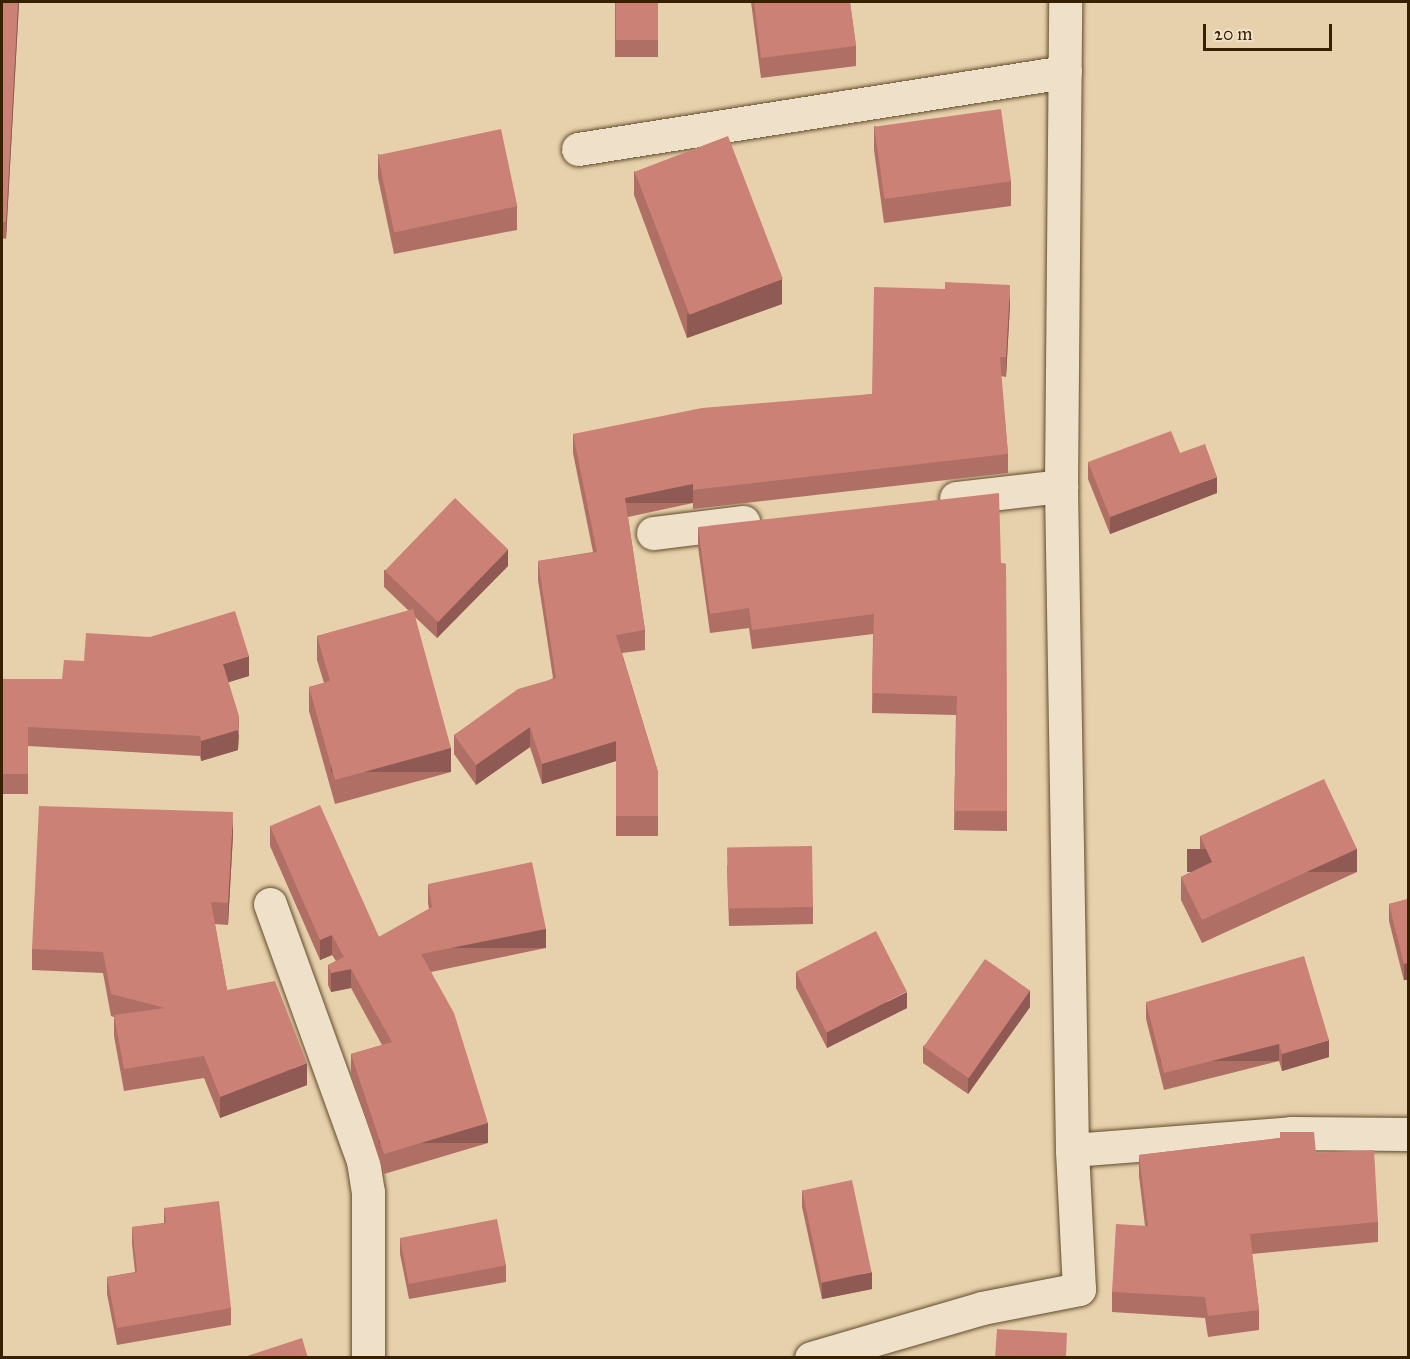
<!DOCTYPE html>
<style>
body{margin:0}
#map{position:relative;width:1410px;height:1359px;overflow:hidden;background:#e7d1ac;font-family:"IM FELL Great Primer",serif}
div>[style]{position:absolute}
.roads{filter:drop-shadow(0 0 2px #624c2b) drop-shadow(0 0 2px #624c2b)}
.minor>*{height:33px;margin:-16.5px;padding:0 16.5px;transform-origin:16.5px;border-radius:16.5px;background:#efe1c9}
.wall>*{inset:0;background:#af6f65;transform-origin:0 0}
.shaded-wall>*{inset:0;background:#8e5a53;transform-origin:0 0}
.building>*{inset:0;background:#cb8176;transform-origin:0 0}
span{translate:-50% -50%;white-space:nowrap;text-align:center;line-height:1.15;-webkit-text-stroke:6px #efe1c9;paint-order:stroke}
.frame{position:absolute;inset:0;border:3px solid #362000;pointer-events:none}
.scale{position:absolute;left:1203px;top:24px;width:129px;height:27px;box-sizing:border-box;border:3px solid #362000;border-top:0;padding-left:8px;font-size:18px;line-height:21px;white-space:nowrap;color:#362000;-webkit-text-stroke:4px #efe1c9;paint-order:stroke}
</style>
<div id="map">
<div class="roads">
<div class="minor">
<i style="left:578px;top:149px;width:493px;rotate:-9deg"></i>
<i style="left:956px;top:498px;width:106px;rotate:-6.5deg"></i>
<i style="left:653px;top:533px;width:91px;rotate:-7deg"></i>
<i style="left:270px;top:904px;width:273px;rotate:70.1deg"></i>
<i style="left:363px;top:1161px;width:31px;rotate:81deg"></i>
<i style="left:368px;top:1192px;width:166px;rotate:90deg"></i>
<i style="left:1072px;top:1150px;width:220px;rotate:-4.4deg"></i>
<i style="left:1291px;top:1133px;width:117px;rotate:0.5deg"></i>
<i style="left:811px;top:1358px;width:178px;rotate:-16.3deg"></i>
<i style="left:982px;top:1308px;width:99px;rotate:-11.1deg"></i>
<i style="left:1079px;top:1289px;width:139px;rotate:-92.9deg"></i>
<i style="left:1072px;top:1150px;width:664px;rotate:-90.95deg"></i>
<i style="left:1061px;top:486px;width:484px;rotate:-89.5deg"></i>
</div>
</div>
<div class="wall">
<i style="clip-path:polygon(2px 2px,19px 2px,6px 239px,2px 238px)"></i>
<i style="left:615px;top:2px;width:43px;height:55px"></i>
<i style="clip-path:polygon(751px 2px,850px 2px,856px 46px,856px 66px,761px 78px)"></i>
<i style="clip-path:polygon(874px 126px,1011px 181px,1011px 206px,884px 223px,874px 150px)"></i>
<i style="clip-path:polygon(378px 154px,517px 206px,517px 230px,394px 254px,378px 178px)"></i>
<i style="clip-path:polygon(634px 171px,782px 304px,687px 338px,634px 195px)"></i>
<i style="clip-path:polygon(1010px 304px,1006px 377px,1001px 376px,1008px 454px,1008px 473px,693px 509px,693px 503px,628px 517px,645px 630px,645px 650px,622px 653px,658px 772px,658px 836px,616px 836px,616px 761px,542px 784px,530px 747px,476px 785px,454px 754px,454px 735px,553px 678px,538px 580px,538px 561px,593px 552px,573px 453px,573px 434px,872px 394px)"></i>
<i style="clip-path:polygon(1180px 453px,1217px 493px,1110px 534px,1088px 479px,1088px 462px)"></i>
<i style="clip-path:polygon(698px 527px,1006px 564px,1007px 831px,954px 830px,956px 715px,872px 713px,873px 634px,752px 649px,749px 628px,710px 633px,698px 547px)"></i>
<i style="clip-path:polygon(508px 566px,437px 638px,415px 617px,451px 772px,335px 804px,309px 711px,309px 687px,324px 683px,317px 660px,317px 636px,409px 611px,384px 587px,384px 570px)"></i>
<i style="clip-path:polygon(249px 676px,228px 682px,239px 736px,238px 750px,201px 761px,200px 756px,28px 746px,28px 794px,2px 794px,2px 679px,62px 679px)"></i>
<i style="clip-path:polygon(270px 826px,379px 937px,429px 909px,428px 903px,428px 884px,546px 948px,431px 972px,488px 1143px,384px 1174px,351px 1074px,351px 1054px,382px 1045px,351px 988px,331px 992px,328px 985px,328px 965px,336px 961px,332px 955px,320px 960px,270px 846px)"></i>
<i style="clip-path:polygon(233px 834px,228px 925px,215px 924px,227px 990px,307px 1085px,220px 1118px,204px 1078px,124px 1091px,114px 1036px,114px 1017px,111px 1016px,103px 973px,32px 970px,32px 949px)"></i>
<i style="clip-path:polygon(1200px 836px,1357px 872px,1202px 943px,1181px 900px,1181px 877px,1203px 866px,1200px 859px)"></i>
<i style="clip-path:polygon(727px 865px,813px 907px,813px 924px,729px 926px)"></i>
<i style="clip-path:polygon(1408px 899px,1404px 981px,1389px 921px,1389px 904px)"></i>
<i style="clip-path:polygon(796px 972px,907px 1008px,827px 1048px,796px 988px)"></i>
<i style="clip-path:polygon(1146px 1002px,1329px 1057px,1282px 1071px,1279px 1061px,1164px 1090px,1146px 1019px)"></i>
<i style="clip-path:polygon(1030px 1007px,968px 1094px,923px 1063px,923px 1046px)"></i>
<i style="clip-path:polygon(1280px 1132px,1316px 1153px,1378px 1222px,1378px 1242px,1252px 1254px,1259px 1310px,1259px 1330px,1208px 1337px,1205px 1318px,1112px 1312px,1112px 1292px,1145px 1226px,1139px 1176px,1139px 1155px,1280px 1138px)"></i>
<i style="clip-path:polygon(802px 1190px,872px 1289px,822px 1299px,802px 1207px)"></i>
<i style="clip-path:polygon(164px 1208px,231px 1308px,231px 1325px,117px 1345px,107px 1294px,107px 1277px,135px 1272px,132px 1244px,132px 1227px,164px 1223px)"></i>
<i style="clip-path:polygon(400px 1238px,506px 1265px,506px 1282px,409px 1299px,400px 1254px)"></i>
</div>
<div class="shaded-wall">
<i style="clip-path:polygon(18px 2px,19px 3px,6px 239px,6px 222px)"></i>
<i style="clip-path:polygon(782px 279px,782px 304px,687px 338px,687px 314px)"></i>
<i style="clip-path:polygon(1010px 285px,1010px 304px,1006px 377px,1006px 357px)"></i>
<i style="clip-path:polygon(1217px 477px,1217px 493px,1110px 534px,1110px 517px)"></i>
<i style="left:693px;top:484px;width:19px;height:69px;rotate:90deg"></i>
<i style="clip-path:polygon(508px 549px,508px 566px,437px 638px,437px 621px)"></i>
<i style="clip-path:polygon(249px 656px,249px 676px,223px 684px,223px 664px)"></i>
<i style="clip-path:polygon(239px 716px,238px 750px,201px 761px,201px 741px)"></i>
<i style="clip-path:polygon(530px 727px,530px 747px,476px 785px,476px 765px)"></i>
<i style="clip-path:polygon(616px 741px,616px 761px,542px 784px,542px 764px)"></i>
<i style="left:451px;top:748px;width:24px;height:120px;rotate:90deg"></i>
<i style="clip-path:polygon(233px 812px,233px 834px,228px 925px,228px 903px)"></i>
<i style="left:1357px;top:849px;width:23px;height:170px;rotate:90deg"></i>
<i style="left:546px;top:929px;width:19px;height:127px;rotate:90deg"></i>
<i style="clip-path:polygon(332px 935px,332px 955px,320px 960px,320px 940px)"></i>
<i style="left:1408px;top:963px;width:17px;height:4px;rotate:90deg"></i>
<i style="clip-path:polygon(351px 969px,351px 988px,331px 992px,331px 973px)"></i>
<i style="clip-path:polygon(1030px 990px,1030px 1007px,968px 1094px,968px 1077px)"></i>
<i style="clip-path:polygon(907px 992px,907px 1008px,827px 1048px,827px 1032px)"></i>
<i style="clip-path:polygon(1329px 1040px,1329px 1057px,1282px 1071px,1282px 1054px)"></i>
<i style="left:1279px;top:1044px;width:17px;height:119px;rotate:90deg"></i>
<i style="clip-path:polygon(307px 1063px,307px 1085px,220px 1118px,220px 1097px)"></i>
<i style="left:488px;top:1123px;width:20px;height:109px;rotate:90deg"></i>
<i style="clip-path:polygon(872px 1272px,872px 1289px,822px 1299px,822px 1283px)"></i>
</div>
<div class="building">
<i style="clip-path:polygon(2px 2px,18px 2px,6px 222px,2px 222px)"></i>
<i style="left:616px;top:2px;width:42px;height:38px"></i>
<i style="clip-path:polygon(754px 2px,850px 2px,856px 46px,761px 58px)"></i>
<i style="left:1001px;top:109px;width:73px;height:128px;rotate:82deg"></i>
<i style="left:501px;top:129px;width:79px;height:126px;rotate:78deg"></i>
<i style="left:728px;top:136px;width:153px;height:100px;rotate:69deg"></i>
<i style="clip-path:polygon(945px 282px,1010px 285px,1006px 357px,1000px 357px,1008px 454px,693px 490px,693px 484px,625px 498px,645px 630px,616px 635px,658px 772px,658px 816px,616px 816px,616px 741px,542px 764px,530px 727px,476px 765px,454px 735px,518px 689px,556px 678px,538px 561px,597px 552px,573px 434px,702px 408px,872px 394px,874px 287px,945px 289px)"></i>
<i style="clip-path:polygon(1171px 431px,1180px 453px,1205px 444px,1217px 477px,1110px 517px,1088px 462px)"></i>
<i style="clip-path:polygon(999px 493px,1001px 563px,1006px 564px,1007px 811px,954px 811px,957px 696px,872px 693px,874px 614px,752px 630px,749px 608px,710px 614px,698px 527px)"></i>
<i style="left:455px;top:498px;width:74px;height:101px;rotate:44deg"></i>
<i style="clip-path:polygon(413px 609px,451px 748px,335px 780px,309px 687px,330px 681px,317px 636px)"></i>
<i style="clip-path:polygon(235px 611px,249px 656px,223px 664px,239px 716px,238px 730px,201px 741px,200px 736px,28px 727px,28px 774px,2px 774px,2px 679px,62px 679px,64px 660px,84px 661px,86px 633px,150px 637px)"></i>
<i style="clip-path:polygon(1324px 779px,1357px 849px,1202px 920px,1181px 877px,1212px 862px,1200px 836px)"></i>
<i style="clip-path:polygon(320px 805px,379px 937px,432px 907px,428px 884px,532px 862px,546px 929px,421px 954px,454px 1013px,488px 1123px,384px 1154px,351px 1054px,392px 1042px,351px 969px,331px 973px,328px 965px,344px 957px,332px 935px,320px 940px,270px 826px)"></i>
<i style="clip-path:polygon(39px 806px,233px 812px,228px 903px,211px 902px,227px 990px,275px 981px,307px 1063px,220px 1097px,204px 1056px,124px 1069px,114px 1015px,165px 1008px,111px 994px,103px 952px,32px 949px)"></i>
<i style="left:812px;top:846px;width:61px;height:85px;rotate:89deg"></i>
<i style="clip-path:polygon(1408px 899px,1408px 963px,1404px 964px,1389px 904px)"></i>
<i style="left:876px;top:931px;width:68px;height:90px;rotate:63deg"></i>
<i style="clip-path:polygon(1304px 956px,1329px 1040px,1282px 1054px,1279px 1044px,1164px 1073px,1146px 1002px)"></i>
<i style="left:985px;top:959px;width:55px;height:107px;rotate:35deg"></i>
<i style="clip-path:polygon(1280px 1132px,1314px 1132px,1316px 1153px,1374px 1150px,1378px 1222px,1250px 1234px,1259px 1310px,1208px 1316px,1205px 1297px,1112px 1292px,1116px 1224px,1148px 1226px,1139px 1155px,1280px 1138px)"></i>
<i style="left:852px;top:1180px;width:94px;height:51px;rotate:78deg"></i>
<i style="clip-path:polygon(219px 1201px,231px 1308px,117px 1328px,107px 1277px,137px 1272px,132px 1227px,166px 1223px,164px 1208px)"></i>
<i style="left:497px;top:1219px;width:47px;height:99px;rotate:79deg"></i>
<i style="clip-path:polygon(997px 1329px,1067px 1333px,1066px 1358px,995px 1358px)"></i>
<i style="clip-path:polygon(302px 1338px,308px 1358px,241px 1358px)"></i>
</div>
<div class="frame"></div>
<div class="scale">20 m</div>
</div>
